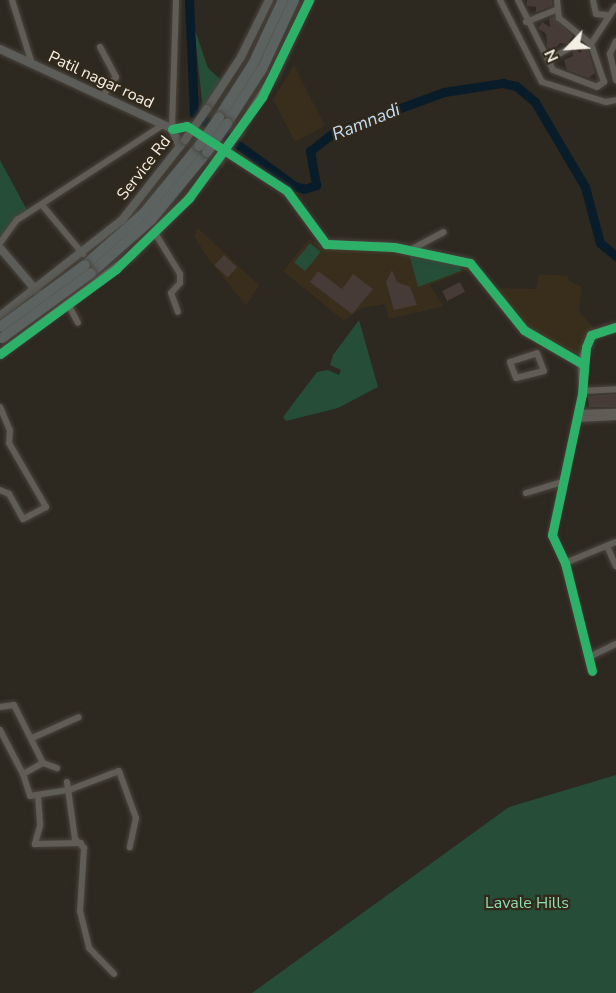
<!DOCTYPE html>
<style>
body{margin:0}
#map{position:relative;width:616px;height:993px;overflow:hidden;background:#2d2820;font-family:"Nunito Sans",sans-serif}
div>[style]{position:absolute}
.built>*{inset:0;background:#382e1b}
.green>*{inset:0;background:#254d37;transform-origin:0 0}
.river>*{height:9px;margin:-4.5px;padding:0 4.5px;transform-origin:4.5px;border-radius:4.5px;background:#081c2a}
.building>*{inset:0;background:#473b37;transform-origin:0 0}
.roads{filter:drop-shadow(0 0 2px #49453e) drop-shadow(0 0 2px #49453e)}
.street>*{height:6px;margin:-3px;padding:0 3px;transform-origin:3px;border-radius:3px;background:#605c56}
.secondary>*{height:8px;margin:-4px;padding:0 4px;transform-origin:4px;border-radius:4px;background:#5c5c58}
.highway>*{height:10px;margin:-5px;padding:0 5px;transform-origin:5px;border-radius:5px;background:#5b6260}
.bridges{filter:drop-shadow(0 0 2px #49453e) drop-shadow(0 0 2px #49453e)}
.secondary-bridge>*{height:8px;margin:-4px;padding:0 4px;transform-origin:4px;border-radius:4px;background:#5c5c58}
.highway-bridge>*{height:10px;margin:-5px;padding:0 5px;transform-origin:5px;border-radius:5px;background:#5b6260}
.cycleway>*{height:9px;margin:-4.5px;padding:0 4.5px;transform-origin:4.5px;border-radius:4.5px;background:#2db169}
span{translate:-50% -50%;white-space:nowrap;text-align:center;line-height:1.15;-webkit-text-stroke:4.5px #32291b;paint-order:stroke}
.street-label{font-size:16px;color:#f4efe5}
.park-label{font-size:16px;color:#8cdeb0}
.water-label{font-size:18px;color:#c2ddf3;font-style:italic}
.north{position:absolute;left:538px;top:18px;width:60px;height:60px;-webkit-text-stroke:4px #32291b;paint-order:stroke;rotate:245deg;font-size:16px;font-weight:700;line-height:24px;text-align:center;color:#f4efe5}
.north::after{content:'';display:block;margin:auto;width:21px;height:27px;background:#f4efe5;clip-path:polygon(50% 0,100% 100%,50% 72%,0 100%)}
</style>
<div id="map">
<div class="built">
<i style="clip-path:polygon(294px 65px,325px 126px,295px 142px,273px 99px)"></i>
<i style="clip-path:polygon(198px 228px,259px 285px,246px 306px,207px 257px,194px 236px)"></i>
<i style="clip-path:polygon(309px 239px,328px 249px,380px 248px,470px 264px,471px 269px,430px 285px,444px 306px,389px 319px,385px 304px,362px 308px,344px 321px,283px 271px)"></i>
<i style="clip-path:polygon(539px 274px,568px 276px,569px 281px,582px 287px,579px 311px,595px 329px,578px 358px,532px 334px,495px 288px,536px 289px)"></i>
</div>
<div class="green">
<i style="clip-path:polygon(194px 27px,208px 68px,221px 80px,203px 110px)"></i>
<i style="clip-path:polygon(0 160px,27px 210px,0 243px)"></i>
<i style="left:310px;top:243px;width:14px;height:25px;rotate:39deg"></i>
<i style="clip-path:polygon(409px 254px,460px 265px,461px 271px,418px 287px)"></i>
<i style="clip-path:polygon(359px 320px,378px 387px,338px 408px,286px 421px,283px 417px,317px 372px,328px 370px,339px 375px,341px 370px,330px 365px,333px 355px)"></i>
<i style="clip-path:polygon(616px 775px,616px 993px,252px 993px,509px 807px)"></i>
</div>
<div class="river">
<i style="left:189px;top:0;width:113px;rotate:87.5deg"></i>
<i style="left:194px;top:113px;width:125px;rotate:35.9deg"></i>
<i style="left:295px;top:186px;width:9px;rotate:18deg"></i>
<i style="left:304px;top:189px;width:13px;rotate:-18deg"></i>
<i style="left:316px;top:185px;width:35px;rotate:-100deg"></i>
<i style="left:310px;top:151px;width:29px;rotate:-38deg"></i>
<i style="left:333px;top:133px;width:118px;rotate:-20.3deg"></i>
<i style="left:444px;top:92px;width:60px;rotate:-8.7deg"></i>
<i style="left:503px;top:83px;width:13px;rotate:13deg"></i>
<i style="left:516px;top:86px;width:25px;rotate:40deg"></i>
<i style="left:535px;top:102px;width:99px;rotate:59.5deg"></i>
<i style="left:585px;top:187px;width:58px;rotate:75deg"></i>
<i style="left:600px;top:243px;width:21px;rotate:39deg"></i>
</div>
<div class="building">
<i style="clip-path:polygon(527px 0,552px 0,552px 6px,536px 12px,536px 7px,527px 6px)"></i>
<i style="clip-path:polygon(554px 17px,573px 36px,569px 42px,580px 53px,584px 45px,587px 47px,595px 73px,589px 78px,567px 70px,564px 60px,573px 56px,571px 45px,560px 43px,553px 51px,547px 47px,546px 34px,538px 28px,542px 22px,550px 27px,549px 18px)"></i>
<i style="left:224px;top:255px;width:18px;height:14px;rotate:43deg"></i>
<i style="clip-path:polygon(392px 270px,397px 282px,410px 287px,417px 305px,394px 310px,386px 282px)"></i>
<i style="clip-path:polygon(318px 271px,342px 289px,353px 274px,373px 289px,352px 314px,310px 282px)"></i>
<i style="left:460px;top:282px;width:11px;height:20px;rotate:63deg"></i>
<i style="clip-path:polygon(616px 394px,616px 407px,589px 407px,588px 396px)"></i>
</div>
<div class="roads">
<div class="street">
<i style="left:12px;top:0;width:67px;rotate:72.6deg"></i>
<i style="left:500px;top:0;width:92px;rotate:62.9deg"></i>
<i style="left:542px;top:82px;width:67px;rotate:17.4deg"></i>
<i style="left:606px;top:102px;width:10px;rotate:-11deg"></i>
<i style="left:518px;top:0;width:78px;rotate:63.4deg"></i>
<i style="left:553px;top:70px;width:47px;rotate:21.1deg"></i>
<i style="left:597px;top:87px;width:9px;rotate:-36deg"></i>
<i style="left:604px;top:82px;width:40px;rotate:-108.9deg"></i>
<i style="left:591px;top:44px;width:45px;rotate:-56.7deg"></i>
<i style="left:557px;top:0;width:18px;rotate:84deg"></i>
<i style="left:559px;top:18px;width:41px;rotate:39.1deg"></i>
<i style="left:593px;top:0;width:14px;rotate:78deg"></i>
<i style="left:596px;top:14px;width:10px;rotate:6deg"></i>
<i style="left:526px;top:22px;width:32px;rotate:-22deg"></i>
<i style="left:616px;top:41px;width:14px;rotate:115deg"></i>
<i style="left:610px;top:54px;width:27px;rotate:77deg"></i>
<i style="left:100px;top:47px;width:34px;rotate:62deg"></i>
<i style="left:116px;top:77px;width:24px;rotate:125deg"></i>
<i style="left:548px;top:60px;width:23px;rotate:-29deg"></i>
<i style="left:172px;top:129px;width:129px;rotate:-88.2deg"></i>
<i style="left:42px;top:205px;width:64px;rotate:50.1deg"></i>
<i style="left:155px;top:233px;width:48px;rotate:58.6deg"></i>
<i style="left:180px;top:274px;width:9px;rotate:90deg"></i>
<i style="left:180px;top:283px;width:13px;rotate:132deg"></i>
<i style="left:171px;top:293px;width:20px;rotate:70deg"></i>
<i style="left:0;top:243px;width:29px;rotate:-54deg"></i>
<i style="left:17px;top:220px;width:174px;rotate:-33.1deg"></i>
<i style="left:410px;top:250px;width:38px;rotate:-28deg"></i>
<i style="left:68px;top:304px;width:21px;rotate:62deg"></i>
<i style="left:537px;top:353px;width:19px;rotate:69deg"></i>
<i style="left:544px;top:371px;width:29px;rotate:166deg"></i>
<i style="left:516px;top:378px;width:17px;rotate:-111deg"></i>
<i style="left:510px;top:362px;width:28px;rotate:-18deg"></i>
<i style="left:581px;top:363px;width:31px;rotate:88deg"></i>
<i style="left:582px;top:394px;width:144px;rotate:102deg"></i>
<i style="left:552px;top:535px;width:31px;rotate:65deg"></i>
<i style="left:565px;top:563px;width:111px;rotate:76deg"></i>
<i style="left:583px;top:391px;width:33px;rotate:-3deg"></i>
<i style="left:0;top:407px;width:25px;rotate:67deg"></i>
<i style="left:10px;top:430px;width:13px;rotate:94deg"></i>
<i style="left:9px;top:443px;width:74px;rotate:60deg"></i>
<i style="left:46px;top:507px;width:26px;rotate:152deg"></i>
<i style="left:23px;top:519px;width:29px;rotate:-119deg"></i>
<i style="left:9px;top:494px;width:10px;rotate:-156deg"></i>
<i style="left:579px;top:413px;width:37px;rotate:-2deg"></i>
<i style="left:578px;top:419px;width:38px;rotate:-3deg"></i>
<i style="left:526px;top:493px;width:39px;rotate:-17deg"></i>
<i style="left:607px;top:546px;width:22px;rotate:66deg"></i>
<i style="left:565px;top:563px;width:55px;rotate:-22.4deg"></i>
<i style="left:589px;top:657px;width:30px;rotate:-26deg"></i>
<i style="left:0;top:707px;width:14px;rotate:-8deg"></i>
<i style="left:14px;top:705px;width:65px;rotate:63.4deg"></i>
<i style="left:43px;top:763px;width:15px;rotate:20deg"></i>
<i style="left:0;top:730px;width:50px;rotate:62.4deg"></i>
<i style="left:23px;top:774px;width:23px;rotate:-29deg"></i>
<i style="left:32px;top:738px;width:51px;rotate:-24.1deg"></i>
<i style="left:23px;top:774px;width:23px;rotate:72deg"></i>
<i style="left:30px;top:796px;width:39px;rotate:-9deg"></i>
<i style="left:69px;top:790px;width:53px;rotate:-20.8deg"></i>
<i style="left:119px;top:771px;width:50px;rotate:70.1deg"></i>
<i style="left:136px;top:818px;width:30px;rotate:102deg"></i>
<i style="left:67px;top:782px;width:58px;rotate:82deg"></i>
<i style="left:75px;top:839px;width:13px;rotate:45deg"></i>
<i style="left:84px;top:848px;width:63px;rotate:93.6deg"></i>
<i style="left:80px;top:911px;width:38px;rotate:76deg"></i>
<i style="left:89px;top:948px;width:36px;rotate:46deg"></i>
<i style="left:38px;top:795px;width:31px;rotate:86deg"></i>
<i style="left:40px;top:826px;width:19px;rotate:106deg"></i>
<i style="left:35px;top:844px;width:46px;rotate:-1.2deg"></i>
</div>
<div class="secondary">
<i style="left:0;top:49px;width:190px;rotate:24.9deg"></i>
<i style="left:172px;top:129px;width:19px;rotate:65deg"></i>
<i style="left:207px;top:109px;width:62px;rotate:-56.8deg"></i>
<i style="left:241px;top:57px;width:64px;rotate:-63.8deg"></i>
<i style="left:172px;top:129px;width:15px;rotate:-11deg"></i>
<i style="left:187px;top:126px;width:119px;rotate:33deg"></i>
<i style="left:287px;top:191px;width:66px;rotate:53.7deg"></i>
<i style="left:326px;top:244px;width:68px;rotate:2.5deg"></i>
<i style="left:394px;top:247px;width:78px;rotate:11.9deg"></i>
<i style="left:470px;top:263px;width:86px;rotate:51.1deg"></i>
<i style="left:524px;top:330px;width:66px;rotate:30.1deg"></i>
<i style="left:581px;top:363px;width:30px;rotate:-70deg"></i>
<i style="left:591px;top:335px;width:26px;rotate:-18deg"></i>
<i style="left:238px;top:132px;width:67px;rotate:-57.7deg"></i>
<i style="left:274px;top:75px;width:83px;rotate:-65deg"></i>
<i style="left:0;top:248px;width:62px;rotate:49.6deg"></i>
<i style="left:0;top:316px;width:155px;rotate:-38.2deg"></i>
<i style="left:122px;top:220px;width:102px;rotate:-51.8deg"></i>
<i style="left:0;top:354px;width:164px;rotate:-36.8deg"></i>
<i style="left:131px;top:256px;width:82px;rotate:-45deg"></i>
<i style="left:189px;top:198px;width:47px;rotate:-51.9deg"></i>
</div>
<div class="highway">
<i style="left:219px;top:117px;width:63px;rotate:-57.3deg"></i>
<i style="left:253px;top:64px;width:71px;rotate:-64.9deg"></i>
<i style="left:227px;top:123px;width:64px;rotate:-57.1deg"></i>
<i style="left:262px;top:69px;width:76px;rotate:-65.1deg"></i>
<i style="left:85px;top:265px;width:79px;rotate:-41.4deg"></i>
<i style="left:144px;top:213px;width:87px;rotate:-50.6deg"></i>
<i style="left:91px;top:273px;width:80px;rotate:-41.5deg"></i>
<i style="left:151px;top:220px;width:88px;rotate:-50.5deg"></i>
</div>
</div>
<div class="bridges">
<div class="secondary-bridge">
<i style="left:185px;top:140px;width:38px;rotate:-55deg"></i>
<i style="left:218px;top:161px;width:35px;rotate:-55deg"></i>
</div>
<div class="highway-bridge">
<i style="left:199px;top:146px;width:35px;rotate:-55deg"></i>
<i style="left:207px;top:152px;width:35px;rotate:-55deg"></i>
<i style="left:0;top:327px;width:105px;rotate:-36.1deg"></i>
<i style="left:2px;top:338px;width:110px;rotate:-36.1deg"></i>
</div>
</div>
<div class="cycleway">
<i style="left:172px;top:129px;width:15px;rotate:-11deg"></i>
<i style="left:187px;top:126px;width:119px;rotate:33deg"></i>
<i style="left:287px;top:191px;width:66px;rotate:53.7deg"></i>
<i style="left:326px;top:244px;width:68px;rotate:2.5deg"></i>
<i style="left:394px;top:247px;width:78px;rotate:11.9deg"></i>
<i style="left:470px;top:263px;width:86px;rotate:51.1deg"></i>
<i style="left:524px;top:330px;width:66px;rotate:30.1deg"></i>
<i style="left:0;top:354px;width:144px;rotate:-36.2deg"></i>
<i style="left:116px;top:269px;width:102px;rotate:-44.2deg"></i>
<i style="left:189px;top:198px;width:125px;rotate:-54.1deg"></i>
<i style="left:262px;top:97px;width:108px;rotate:-64.1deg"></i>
<i style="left:592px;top:671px;width:111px;rotate:-104deg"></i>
<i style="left:565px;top:563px;width:31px;rotate:-115deg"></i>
<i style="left:552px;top:535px;width:144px;rotate:-78deg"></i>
<i style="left:582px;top:394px;width:47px;rotate:-85.1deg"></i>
<i style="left:586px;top:347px;width:13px;rotate:-67deg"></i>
<i style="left:591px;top:335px;width:26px;rotate:-18deg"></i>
</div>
<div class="street-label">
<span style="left:101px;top:80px;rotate:25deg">Patil nagar road</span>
<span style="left:144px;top:168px;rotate:-52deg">Service Rd</span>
</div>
<div class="park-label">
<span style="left:527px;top:903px">Lavale Hills</span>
</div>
<div class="water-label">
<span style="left:366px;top:122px;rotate:-22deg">Ramnadi</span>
</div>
<div class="north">N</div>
</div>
